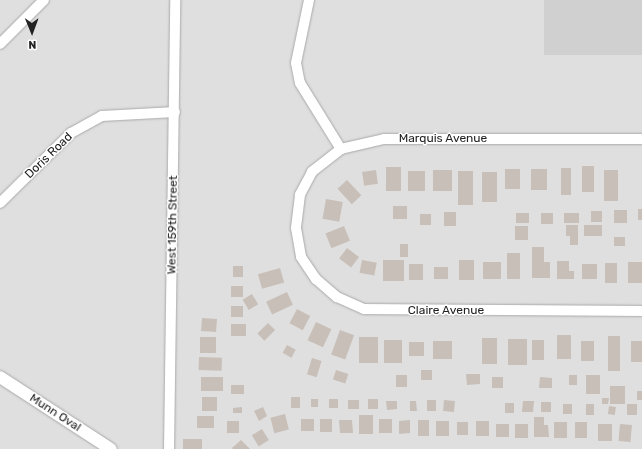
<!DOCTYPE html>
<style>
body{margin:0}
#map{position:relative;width:642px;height:449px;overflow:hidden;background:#f2efe9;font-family:Rubik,sans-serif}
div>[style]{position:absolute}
.residential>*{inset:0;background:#e0dfdf}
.religious>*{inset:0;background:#d0d0d0;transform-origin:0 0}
.building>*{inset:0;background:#c7bfb8;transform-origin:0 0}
.roads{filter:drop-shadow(0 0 1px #a9a9a9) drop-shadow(0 0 1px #a9a9a9)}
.minor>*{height:10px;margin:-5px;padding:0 5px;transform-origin:5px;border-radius:5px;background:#fff}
.tertiary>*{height:12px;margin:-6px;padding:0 6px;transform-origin:6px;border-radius:6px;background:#fff}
span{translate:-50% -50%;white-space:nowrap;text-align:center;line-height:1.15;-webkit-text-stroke:3px #fff;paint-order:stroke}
.street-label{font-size:12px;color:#222}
.north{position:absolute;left:12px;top:12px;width:40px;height:40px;-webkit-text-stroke:3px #fff;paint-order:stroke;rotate:179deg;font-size:11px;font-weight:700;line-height:16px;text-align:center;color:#222}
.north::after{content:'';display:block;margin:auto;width:14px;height:18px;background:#222;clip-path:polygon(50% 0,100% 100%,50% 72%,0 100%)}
</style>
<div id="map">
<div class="residential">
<i style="clip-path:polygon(0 0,544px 0,544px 55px,642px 54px,642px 449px,0 449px)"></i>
</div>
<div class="religious">
<i style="left:544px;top:0;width:98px;height:55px"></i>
</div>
<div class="building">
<i style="left:582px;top:166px;width:12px;height:26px"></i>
<i style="left:386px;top:167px;width:15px;height:24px"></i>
<i style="left:561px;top:168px;width:10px;height:27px"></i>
<i style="left:505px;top:169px;width:15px;height:20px"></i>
<i style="left:531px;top:169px;width:16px;height:21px"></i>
<i style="left:376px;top:170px;width:14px;height:14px;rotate:82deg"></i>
<i style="left:433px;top:170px;width:19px;height:21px"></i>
<i style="left:604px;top:170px;width:14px;height:31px"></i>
<i style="left:408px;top:171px;width:17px;height:20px"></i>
<i style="left:458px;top:171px;width:15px;height:34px"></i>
<i style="left:482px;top:172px;width:15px;height:30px"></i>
<i style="left:347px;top:180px;width:21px;height:13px;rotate:47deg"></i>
<i style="left:326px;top:199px;width:17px;height:20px;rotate:10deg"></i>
<i style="left:393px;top:206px;width:14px;height:13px"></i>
<i style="left:638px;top:209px;width:4px;height:11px"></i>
<i style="left:614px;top:210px;width:13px;height:13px"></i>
<i style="left:591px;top:211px;width:11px;height:11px"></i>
<i style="left:444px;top:212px;width:12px;height:14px"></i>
<i style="left:516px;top:213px;width:13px;height:10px"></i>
<i style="left:541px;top:213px;width:12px;height:11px"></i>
<i style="left:564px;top:213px;width:15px;height:10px"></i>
<i style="left:420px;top:214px;width:11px;height:11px"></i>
<i style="clip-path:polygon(566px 225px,578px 225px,578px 245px,570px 245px,570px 236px,566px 236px)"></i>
<i style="left:584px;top:225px;width:18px;height:11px"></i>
<i style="left:344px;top:226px;width:16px;height:20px;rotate:68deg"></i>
<i style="left:515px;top:226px;width:13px;height:14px"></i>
<i style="left:614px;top:237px;width:11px;height:9px"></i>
<i style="left:400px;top:244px;width:8px;height:13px"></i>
<i style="clip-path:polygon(532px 247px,544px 247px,544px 262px,550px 262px,550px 278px,532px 278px)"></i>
<i style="left:347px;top:248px;width:15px;height:13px;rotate:37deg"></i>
<i style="left:507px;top:253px;width:13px;height:26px"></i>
<i style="left:362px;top:260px;width:15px;height:13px;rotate:11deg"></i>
<i style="left:383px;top:260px;width:21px;height:21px"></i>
<i style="left:459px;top:260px;width:15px;height:20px"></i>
<i style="clip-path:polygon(557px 261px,569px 261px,569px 271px,574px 271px,574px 279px,557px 279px)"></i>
<i style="left:483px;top:262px;width:18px;height:17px"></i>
<i style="left:628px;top:262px;width:14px;height:21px"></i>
<i style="left:605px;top:263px;width:12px;height:20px"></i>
<i style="left:409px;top:264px;width:14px;height:16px"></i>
<i style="left:582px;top:264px;width:15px;height:15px"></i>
<i style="left:233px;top:266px;width:10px;height:11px"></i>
<i style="left:448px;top:267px;width:12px;height:14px;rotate:90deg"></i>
<i style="left:280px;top:268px;width:15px;height:23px;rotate:74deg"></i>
<i style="left:231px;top:286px;width:12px;height:11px"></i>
<i style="left:287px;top:292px;width:14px;height:23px;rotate:65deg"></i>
<i style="left:252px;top:294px;width:12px;height:11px;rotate:59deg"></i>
<i style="left:231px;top:306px;width:12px;height:11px"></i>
<i style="left:297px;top:309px;width:15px;height:16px;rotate:28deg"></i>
<i style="left:202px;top:318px;width:15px;height:13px;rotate:4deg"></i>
<i style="left:316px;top:322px;width:17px;height:20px;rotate:25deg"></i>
<i style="left:268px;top:323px;width:10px;height:15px;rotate:45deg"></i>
<i style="left:246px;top:324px;width:12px;height:15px;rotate:90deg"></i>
<i style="left:340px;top:330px;width:15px;height:26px;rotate:20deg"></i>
<i style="left:557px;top:335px;width:14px;height:24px"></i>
<i style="left:608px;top:336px;width:12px;height:35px"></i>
<i style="left:200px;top:337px;width:16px;height:16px"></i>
<i style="left:359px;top:337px;width:19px;height:26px"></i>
<i style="left:482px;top:338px;width:15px;height:26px"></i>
<i style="left:508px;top:339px;width:19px;height:26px"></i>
<i style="left:402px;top:340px;width:23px;height:18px;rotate:90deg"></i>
<i style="left:532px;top:340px;width:12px;height:20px"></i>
<i style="left:433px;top:341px;width:19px;height:18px"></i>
<i style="left:581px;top:341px;width:13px;height:20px"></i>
<i style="left:631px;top:341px;width:11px;height:21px"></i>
<i style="left:409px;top:342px;width:15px;height:14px"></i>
<i style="left:287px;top:345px;width:10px;height:9px;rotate:29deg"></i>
<i style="left:199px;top:357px;width:23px;height:13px;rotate:2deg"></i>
<i style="left:312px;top:358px;width:10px;height:17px;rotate:17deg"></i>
<i style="left:336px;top:370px;width:13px;height:10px;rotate:18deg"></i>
<i style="left:421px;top:370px;width:11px;height:10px"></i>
<i style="clip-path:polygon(466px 374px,480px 374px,480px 384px,467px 385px)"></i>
<i style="left:396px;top:375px;width:11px;height:12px"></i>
<i style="left:569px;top:375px;width:8px;height:10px"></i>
<i style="left:586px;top:375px;width:14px;height:19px"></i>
<i style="left:201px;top:377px;width:22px;height:14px"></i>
<i style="left:492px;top:377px;width:11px;height:11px"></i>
<i style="clip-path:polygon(540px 377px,552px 378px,552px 388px,539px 388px)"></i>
<i style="left:231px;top:385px;width:13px;height:9px"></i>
<i style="left:610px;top:386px;width:15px;height:18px"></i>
<i style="left:637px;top:391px;width:5px;height:9px"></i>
<i style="left:202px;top:397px;width:15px;height:14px"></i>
<i style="left:300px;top:397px;width:11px;height:9px;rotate:90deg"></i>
<i style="clip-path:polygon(602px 398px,609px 398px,608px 404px,602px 404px)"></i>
<i style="left:311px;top:399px;width:7px;height:8px"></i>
<i style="left:329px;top:399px;width:9px;height:9px"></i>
<i style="left:368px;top:399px;width:10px;height:10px"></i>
<i style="left:348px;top:400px;width:11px;height:9px"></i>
<i style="left:427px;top:400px;width:9px;height:11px"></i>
<i style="left:444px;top:400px;width:11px;height:11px;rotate:5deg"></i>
<i style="clip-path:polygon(386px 401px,397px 401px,397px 409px,387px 410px)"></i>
<i style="clip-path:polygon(410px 401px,416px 401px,417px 411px,410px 411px)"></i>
<i style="clip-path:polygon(523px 401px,534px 401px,533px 412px,522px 412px)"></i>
<i style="left:541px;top:402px;width:10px;height:10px"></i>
<i style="left:505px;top:403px;width:9px;height:10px"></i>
<i style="left:563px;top:404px;width:9px;height:10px"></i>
<i style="left:586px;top:404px;width:8px;height:11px"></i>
<i style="left:637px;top:404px;width:11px;height:10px;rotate:90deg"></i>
<i style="left:609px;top:406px;width:7px;height:8px;rotate:8deg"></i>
<i style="clip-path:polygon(242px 407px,242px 413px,233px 413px,233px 408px)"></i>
<i style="clip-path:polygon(263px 407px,267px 416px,259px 421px,254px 411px)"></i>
<i style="left:285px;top:414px;width:16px;height:15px;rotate:76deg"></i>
<i style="left:359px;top:415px;width:14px;height:19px"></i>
<i style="left:197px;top:416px;width:17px;height:12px"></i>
<i style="clip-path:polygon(534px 417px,544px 417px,544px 425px,548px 425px,549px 437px,534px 437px)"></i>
<i style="left:301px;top:419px;width:13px;height:12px"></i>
<i style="left:320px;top:419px;width:12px;height:13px"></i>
<i style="left:379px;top:419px;width:13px;height:14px"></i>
<i style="clip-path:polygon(339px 420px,352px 420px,353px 433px,340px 433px)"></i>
<i style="clip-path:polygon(410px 420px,410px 433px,399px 434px,399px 421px)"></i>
<i style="left:418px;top:420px;width:11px;height:16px"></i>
<i style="left:239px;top:421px;width:12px;height:12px;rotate:90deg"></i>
<i style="left:436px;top:421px;width:13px;height:15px"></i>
<i style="left:476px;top:421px;width:13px;height:15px"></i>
<i style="left:457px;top:422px;width:11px;height:13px"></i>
<i style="left:554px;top:422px;width:13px;height:16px"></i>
<i style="left:575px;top:422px;width:12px;height:16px"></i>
<i style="left:509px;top:424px;width:13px;height:13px;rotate:90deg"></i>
<i style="left:515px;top:424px;width:13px;height:14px"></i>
<i style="left:598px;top:424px;width:14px;height:17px"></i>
<i style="left:620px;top:424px;width:12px;height:17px;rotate:5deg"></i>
<i style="left:262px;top:429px;width:13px;height:12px;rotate:58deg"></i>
<i style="left:183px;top:439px;width:19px;height:10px"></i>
<i style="clip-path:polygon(241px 440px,250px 449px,233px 449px,232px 448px)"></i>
</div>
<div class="roads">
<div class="minor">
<i style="left:309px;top:0;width:64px;rotate:101.7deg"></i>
<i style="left:296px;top:63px;width:20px;rotate:79deg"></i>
<i style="left:300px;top:83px;width:78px;rotate:58.2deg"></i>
<i style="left:0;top:44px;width:62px;rotate:-45deg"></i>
<i style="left:642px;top:139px;width:258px;rotate:180deg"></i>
<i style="left:384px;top:139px;width:44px;rotate:166.9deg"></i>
<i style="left:341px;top:149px;width:37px;rotate:142deg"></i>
<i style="left:312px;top:172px;width:26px;rotate:118deg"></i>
<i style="left:300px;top:195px;width:33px;rotate:97deg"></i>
<i style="left:296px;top:228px;width:29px;rotate:80deg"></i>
<i style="left:301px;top:257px;width:27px;rotate:56deg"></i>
<i style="left:316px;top:279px;width:28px;rotate:41deg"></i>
<i style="left:337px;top:297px;width:30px;rotate:24deg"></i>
<i style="left:364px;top:309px;width:278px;rotate:0.4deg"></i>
<i style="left:0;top:203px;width:100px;rotate:-44.6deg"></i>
<i style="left:71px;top:133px;width:35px;rotate:-29deg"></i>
<i style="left:102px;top:116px;width:73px;rotate:-3.1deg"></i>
<i style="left:169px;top:449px;width:449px;rotate:-89.2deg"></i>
</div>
<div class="tertiary">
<i style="left:0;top:377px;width:132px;rotate:33deg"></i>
</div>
</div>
<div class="street-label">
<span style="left:443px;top:139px">Marquis Avenue</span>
<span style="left:49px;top:156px;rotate:-44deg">Doris Road</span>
<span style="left:173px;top:225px;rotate:-89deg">West 159th Street</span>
<span style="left:446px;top:311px">Claire Avenue</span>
<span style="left:55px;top:413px;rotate:33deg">Munn Oval</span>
</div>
<div class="north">N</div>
</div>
